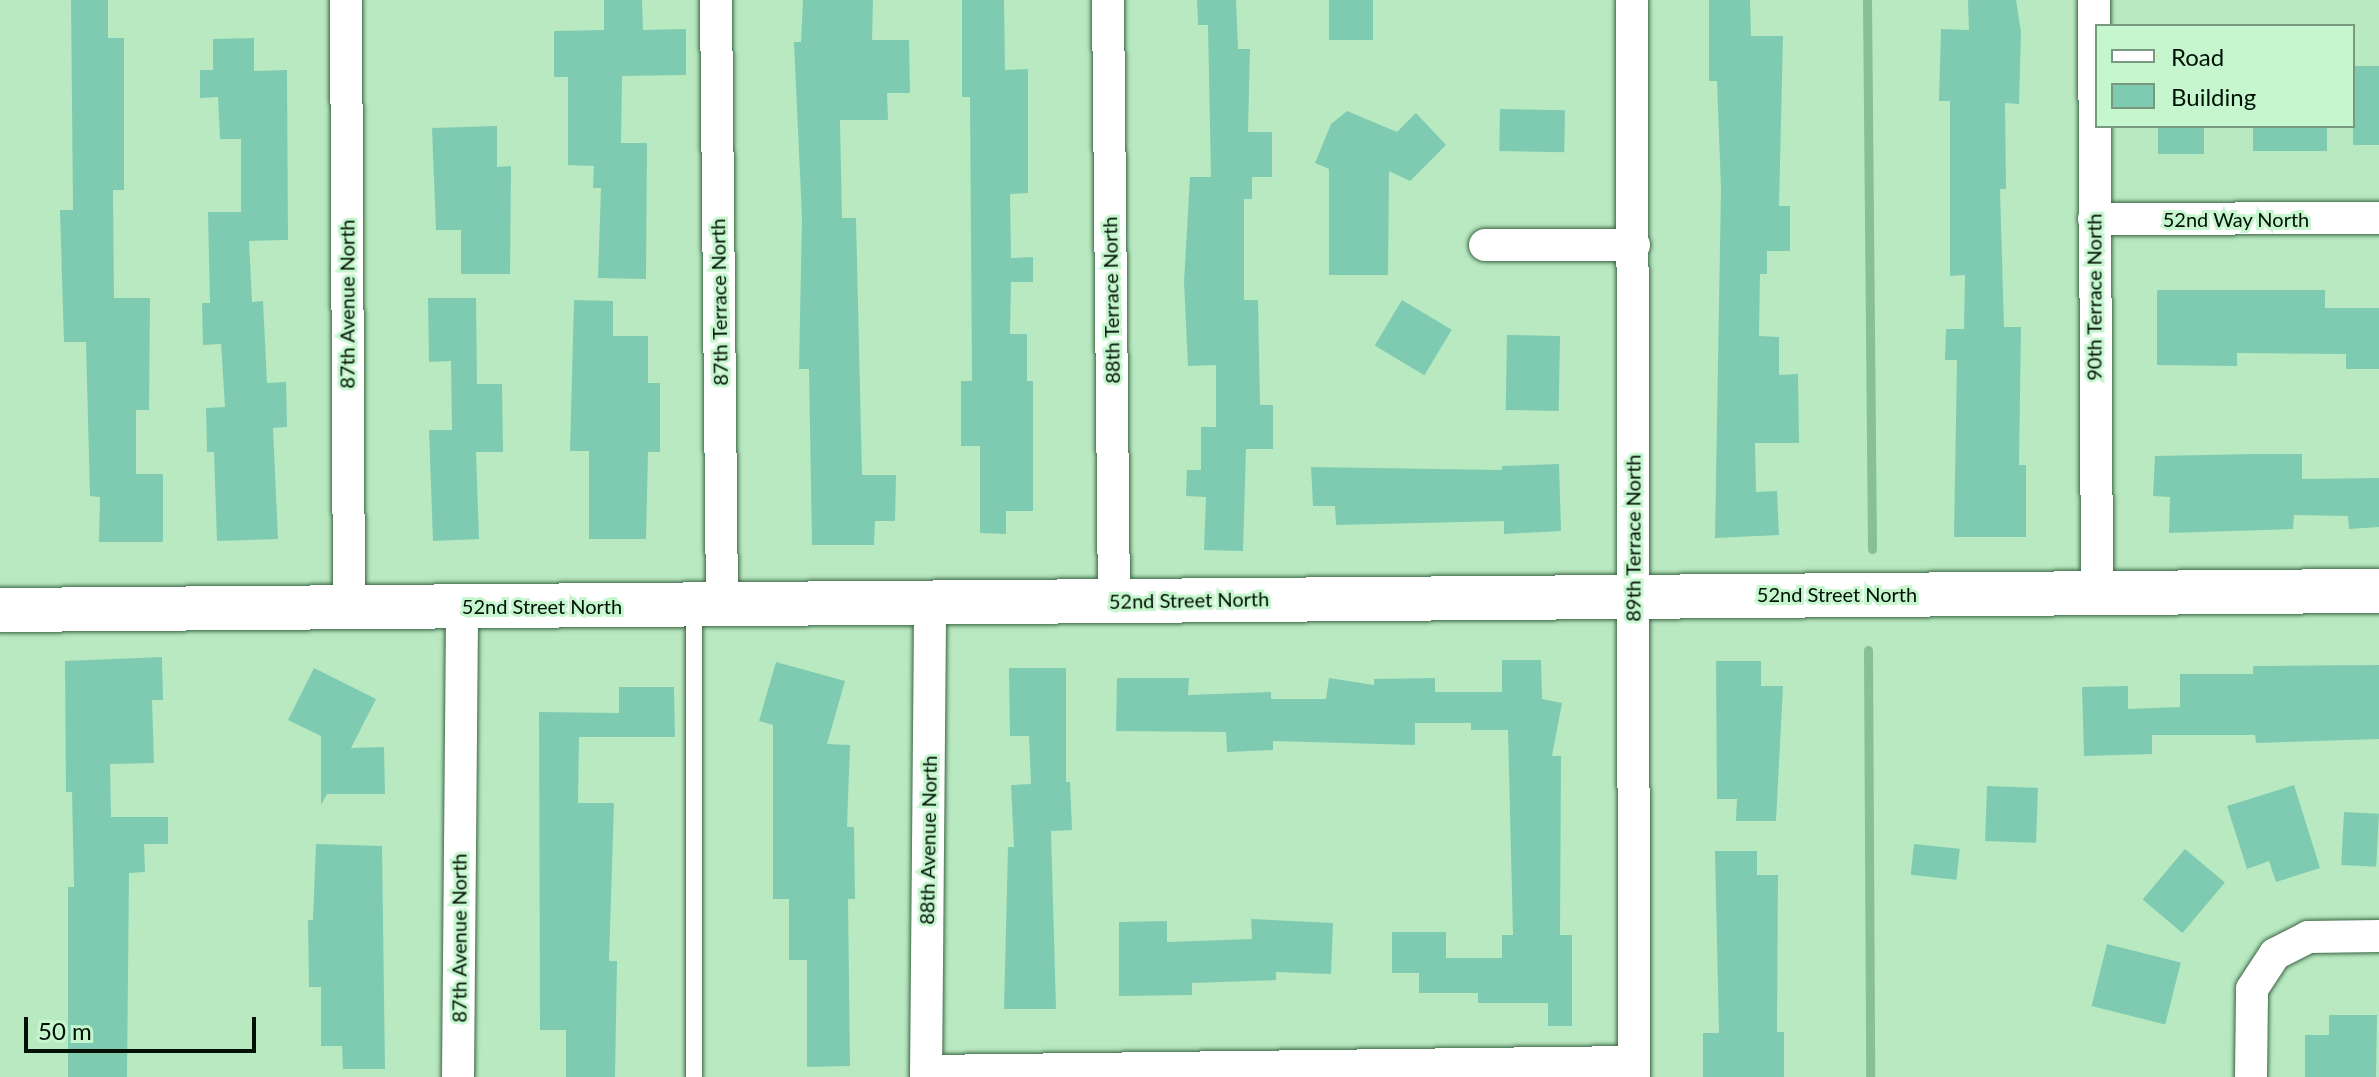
<!DOCTYPE html>
<style>
body{margin:0}
#map{position:relative;width:2379px;height:1077px;overflow:hidden;background:#b9e9c1;font-family:Lato,sans-serif}
div>[style]{position:absolute}
.stream>*{height:9px;margin:-4.5px;padding:0 4.5px;transform-origin:4.5px;border-radius:4.5px;background:#88bf93}
.building>*{inset:0;background:#7fcbb1;transform-origin:0 0}
.roads{filter:drop-shadow(0 0 2px #3b6644) drop-shadow(0 0 2px #3b6644)}
.lane>*{height:16px;margin:-8px;padding:0 8px;transform-origin:8px;border-radius:8px;background:#fff}
.street>*{height:32px;margin:-16px;padding:0 16px;transform-origin:16px;border-radius:16px;background:#fff}
.secondary>*{height:44px;margin:-22px;padding:0 22px;transform-origin:22px;border-radius:22px;background:#fff}
span{translate:-50% -50%;white-space:nowrap;text-align:center;line-height:1.15;-webkit-text-stroke:6px #c5f6ce;paint-order:stroke}
.street-label{font-size:20px;color:#021105}
.legend{position:absolute;left:2095px;top:24px;width:260px;height:104px;box-sizing:border-box;background:#c5f6ce;border:2px solid #779a7e;margin:0;padding:10px 14px;list-style:none;font-size:24px;color:#021105}
.legend li{display:flex;align-items:center;gap:16px;height:40px}
.legend b{width:40px;border:2px solid #779a7e}
.scale{position:absolute;left:24px;top:1017px;width:232px;height:36px;box-sizing:border-box;border:4px solid #021105;border-top:0;padding-left:10px;font-size:24px;line-height:28px;white-space:nowrap;color:#021105;-webkit-text-stroke:6px #c5f6ce;paint-order:stroke}
</style>
<div id="map">
<div class="stream">
<i style="left:1867px;top:0;width:549px;rotate:89.48deg"></i>
<i style="left:1868px;top:650px;width:427px;rotate:89.7deg"></i>
</div>
<div class="building">
<i style="clip-path:polygon(71px 0,108px 0,108px 38px,124px 38px,124px 190px,113px 190px,114px 298px,150px 298px,149px 410px,136px 410px,136px 474px,163px 474px,163px 542px,99px 542px,100px 497px,90px 496px,86px 342px,64px 342px,62px 278px,60px 210px,73px 210px)"></i>
<i style="clip-path:polygon(604px 0,642px 0,643px 30px,686px 29px,686px 75px,622px 76px,621px 143px,647px 143px,646px 279px,598px 278px,601px 188px,593px 188px,594px 166px,568px 165px,568px 77px,554px 77px,554px 31px,604px 30px)"></i>
<i style="clip-path:polygon(803px 0,873px 0,872px 40px,909px 40px,910px 93px,887px 93px,888px 120px,840px 120px,842px 218px,856px 218px,862px 475px,896px 475px,895px 521px,875px 521px,874px 545px,812px 545px,809px 369px,799px 369px,802px 218px,794px 42px,801px 42px)"></i>
<i style="clip-path:polygon(962px 0,1004px 0,1005px 70px,1028px 69px,1028px 193px,1010px 194px,1011px 258px,1033px 257px,1033px 282px,1011px 282px,1010px 334px,1027px 334px,1027px 381px,1033px 381px,1033px 511px,1006px 511px,1006px 534px,980px 533px,980px 446px,961px 446px,961px 381px,972px 381px,970px 97px,962px 97px)"></i>
<i style="clip-path:polygon(1197px 0,1236px 0,1238px 49px,1250px 49px,1248px 132px,1272px 132px,1272px 177px,1252px 177px,1252px 199px,1244px 199px,1244px 300px,1258px 300px,1260px 405px,1273px 405px,1273px 449px,1246px 449px,1243px 551px,1204px 550px,1206px 497px,1186px 496px,1187px 470px,1201px 470px,1201px 427px,1216px 427px,1216px 365px,1188px 366px,1184px 282px,1190px 177px,1211px 177px,1208px 25px,1198px 25px)"></i>
<i style="left:1329px;top:0;width:44px;height:40px"></i>
<i style="clip-path:polygon(1709px 0,1750px 0,1751px 36px,1783px 36px,1779px 206px,1790px 206px,1790px 251px,1767px 251px,1767px 274px,1760px 274px,1759px 336px,1779px 337px,1779px 375px,1798px 374px,1799px 443px,1755px 443px,1756px 492px,1777px 491px,1779px 535px,1715px 538px,1721px 188px,1717px 81px,1709px 81px)"></i>
<i style="clip-path:polygon(1968px 0,2016px 0,2021px 32px,2019px 104px,2005px 103px,2006px 189px,2000px 189px,2004px 327px,2021px 327px,2019px 465px,2026px 465px,2026px 537px,1954px 537px,1957px 360px,1945px 360px,1946px 329px,1964px 329px,1965px 275px,1950px 276px,1950px 101px,1939px 101px,1941px 29px,1969px 30px)"></i>
<i style="clip-path:polygon(254px 38px,254px 71px,287px 70px,288px 240px,249px 241px,252px 302px,263px 301px,267px 383px,286px 382px,287px 427px,273px 428px,278px 539px,217px 541px,214px 452px,207px 452px,206px 408px,225px 407px,221px 344px,203px 345px,202px 303px,210px 303px,208px 212px,241px 212px,241px 139px,220px 139px,218px 97px,200px 98px,200px 70px,213px 70px,213px 39px)"></i>
<i style="left:2379px;top:66px;width:79px;height:26px;rotate:90deg"></i>
<i style="left:1500px;top:109px;width:65px;height:42px;rotate:1deg"></i>
<i style="clip-path:polygon(1347px 111px,1397px 132px,1416px 113px,1446px 145px,1410px 181px,1389px 171px,1388px 275px,1329px 275px,1329px 169px,1315px 163px,1331px 124px)"></i>
<i style="clip-path:polygon(497px 126px,497px 167px,511px 166px,510px 274px,461px 274px,461px 230px,436px 230px,432px 128px)"></i>
<i style="left:2158px;top:126px;width:46px;height:28px"></i>
<i style="left:2253px;top:126px;width:74px;height:25px"></i>
<i style="clip-path:polygon(2157px 290px,2325px 290px,2325px 308px,2379px 308px,2379px 369px,2346px 369px,2346px 354px,2237px 353px,2237px 366px,2157px 365px)"></i>
<i style="clip-path:polygon(428px 298px,476px 298px,477px 384px,502px 384px,503px 452px,476px 452px,479px 539px,433px 541px,429px 430px,452px 430px,451px 361px,429px 362px)"></i>
<i style="clip-path:polygon(574px 300px,613px 301px,613px 336px,648px 336px,648px 383px,660px 383px,660px 452px,648px 452px,646px 539px,589px 539px,589px 451px,570px 451px)"></i>
<i style="left:1402px;top:300px;width:58px;height:53px;rotate:31deg"></i>
<i style="left:1507px;top:335px;width:53px;height:75px;rotate:1deg"></i>
<i style="clip-path:polygon(2255px 454px,2302px 454px,2302px 479px,2379px 478px,2379px 527px,2349px 529px,2348px 516px,2294px 515px,2293px 529px,2169px 533px,2170px 497px,2153px 496px,2155px 456px)"></i>
<i style="clip-path:polygon(1559px 464px,1561px 531px,1504px 534px,1504px 521px,1336px 525px,1335px 506px,1313px 506px,1311px 467px,1502px 470px,1502px 466px)"></i>
<i style="clip-path:polygon(162px 657px,163px 700px,152px 700px,154px 763px,110px 764px,111px 817px,168px 817px,168px 844px,144px 844px,145px 872px,129px 873px,127px 1077px,68px 1077px,68px 887px,74px 887px,72px 792px,66px 792px,65px 661px)"></i>
<i style="clip-path:polygon(1502px 660px,1541px 660px,1542px 699px,1562px 703px,1552px 756px,1561px 756px,1560px 935px,1572px 935px,1572px 1026px,1548px 1026px,1548px 1003px,1478px 1003px,1478px 993px,1419px 993px,1419px 973px,1392px 973px,1392px 932px,1446px 932px,1446px 958px,1502px 958px,1502px 935px,1513px 935px,1508px 730px,1471px 730px,1471px 723px,1415px 723px,1415px 745px,1273px 741px,1273px 750px,1227px 752px,1226px 732px,1116px 731px,1117px 678px,1189px 678px,1188px 695px,1271px 692px,1271px 699px,1326px 699px,1329px 678px,1374px 685px,1374px 679px,1435px 678px,1435px 692px,1502px 692px)"></i>
<i style="clip-path:polygon(1716px 661px,1761px 661px,1761px 686px,1783px 686px,1776px 821px,1736px 821px,1737px 799px,1717px 799px)"></i>
<i style="clip-path:polygon(776px 662px,845px 681px,827px 744px,850px 745px,847px 827px,854px 827px,855px 899px,848px 899px,850px 1066px,807px 1067px,807px 960px,789px 960px,789px 899px,773px 899px,773px 725px,759px 721px)"></i>
<i style="clip-path:polygon(2379px 665px,2379px 739px,2256px 743px,2255px 735px,2152px 735px,2152px 754px,2084px 756px,2082px 687px,2128px 686px,2128px 709px,2180px 707px,2180px 674px,2253px 674px,2253px 666px)"></i>
<i style="clip-path:polygon(314px 668px,376px 699px,351px 748px,384px 747px,385px 794px,327px 794px,321px 805px,321px 736px,288px 720px)"></i>
<i style="clip-path:polygon(1009px 668px,1066px 668px,1066px 782px,1070px 782px,1072px 830px,1051px 831px,1056px 1009px,1004px 1009px,1008px 847px,1014px 847px,1011px 785px,1031px 784px,1029px 736px,1010px 736px)"></i>
<i style="clip-path:polygon(619px 687px,674px 687px,675px 737px,579px 737px,578px 803px,614px 803px,609px 961px,617px 961px,615px 1077px,566px 1077px,566px 1030px,540px 1030px,539px 712px,619px 713px)"></i>
<i style="clip-path:polygon(2294px 785px,2320px 868px,2276px 882px,2269px 861px,2247px 869px,2227px 806px)"></i>
<i style="left:1987px;top:786px;width:51px;height:55px;rotate:2deg"></i>
<i style="left:2344px;top:812px;width:35px;height:53px;rotate:3deg"></i>
<i style="clip-path:polygon(316px 844px,382px 846px,385px 1069px,343px 1069px,342px 1046px,321px 1046px,321px 987px,309px 987px,308px 920px,313px 920px)"></i>
<i style="left:1914px;top:844px;width:46px;height:31px;rotate:6deg"></i>
<i style="left:2185px;top:849px;width:52px;height:66px;rotate:40deg"></i>
<i style="clip-path:polygon(1715px 851px,1757px 851px,1757px 875px,1778px 875px,1777px 1032px,1784px 1032px,1784px 1077px,1703px 1077px,1703px 1033px,1719px 1033px)"></i>
<i style="clip-path:polygon(1251px 919px,1333px 923px,1331px 974px,1276px 972px,1276px 980px,1192px 983px,1192px 995px,1119px 996px,1119px 922px,1167px 921px,1167px 942px,1252px 939px)"></i>
<i style="left:2107px;top:944px;width:76px;height:64px;rotate:14deg"></i>
<i style="clip-path:polygon(2329px 1015px,2377px 1015px,2376px 1077px,2305px 1077px,2305px 1035px,2329px 1035px)"></i>
</div>
<div class="roads">
<div class="lane">
<i style="left:694px;top:606px;width:471px;rotate:90deg"></i>
</div>
<div class="street">
<i style="left:346px;top:0;width:608px;rotate:89.72deg"></i>
<i style="left:716px;top:0;width:604px;rotate:89.43deg"></i>
<i style="left:1108px;top:0;width:600px;rotate:89.43deg"></i>
<i style="left:1632px;top:0;width:1077px;rotate:89.89deg"></i>
<i style="left:2094px;top:0;width:593px;rotate:89.71deg"></i>
<i style="left:2094px;top:219px;width:285px;rotate:-0.2deg"></i>
<i style="left:1485px;top:245px;width:149px"></i>
<i style="left:926px;top:1071px;width:708px;rotate:-0.73deg"></i>
<i style="left:458px;top:1077px;width:470px;rotate:-89.5deg"></i>
<i style="left:926px;top:1077px;width:474px;rotate:-89.5deg"></i>
<i style="left:2251px;top:1077px;width:88px;rotate:-89.3deg"></i>
<i style="left:2252px;top:989px;width:42px;rotate:-56.7deg"></i>
<i style="left:2275px;top:954px;width:37px;rotate:-27deg"></i>
<i style="left:2308px;top:937px;width:71px;rotate:-0.8deg"></i>
</div>
<div class="secondary">
<i style="left:0;top:610px;width:2379px;rotate:-0.46deg"></i>
</div>
</div>
<div class="street-label">
<span style="left:2236px;top:219px">52nd Way North</span>
<span style="left:2094px;top:297px;rotate:-90deg">90th Terrace North</span>
<span style="left:1111px;top:300px;rotate:-91deg">88th Terrace North</span>
<span style="left:719px;top:302px;rotate:-91deg">87th Terrace North</span>
<span style="left:347px;top:304px;rotate:-90deg">87th Avenue North</span>
<span style="left:1633px;top:538px;rotate:-90deg">89th Terrace North</span>
<span style="left:1837px;top:594px">52nd Street North</span>
<span style="left:1189px;top:600px;rotate:-1deg">52nd Street North</span>
<span style="left:542px;top:606px">52nd Street North</span>
<span style="left:928px;top:840px;rotate:-89deg">88th Avenue North</span>
<span style="left:459px;top:938px;rotate:-90deg">87th Avenue North</span>
</div>
<ul class="legend">
<li><b style="height:10px;background:#fff"></b>Road</li>
<li><b style="height:22px;background:#7fcbb1"></b>Building</li>
</ul>
<div class="scale">50 m</div>
</div>
